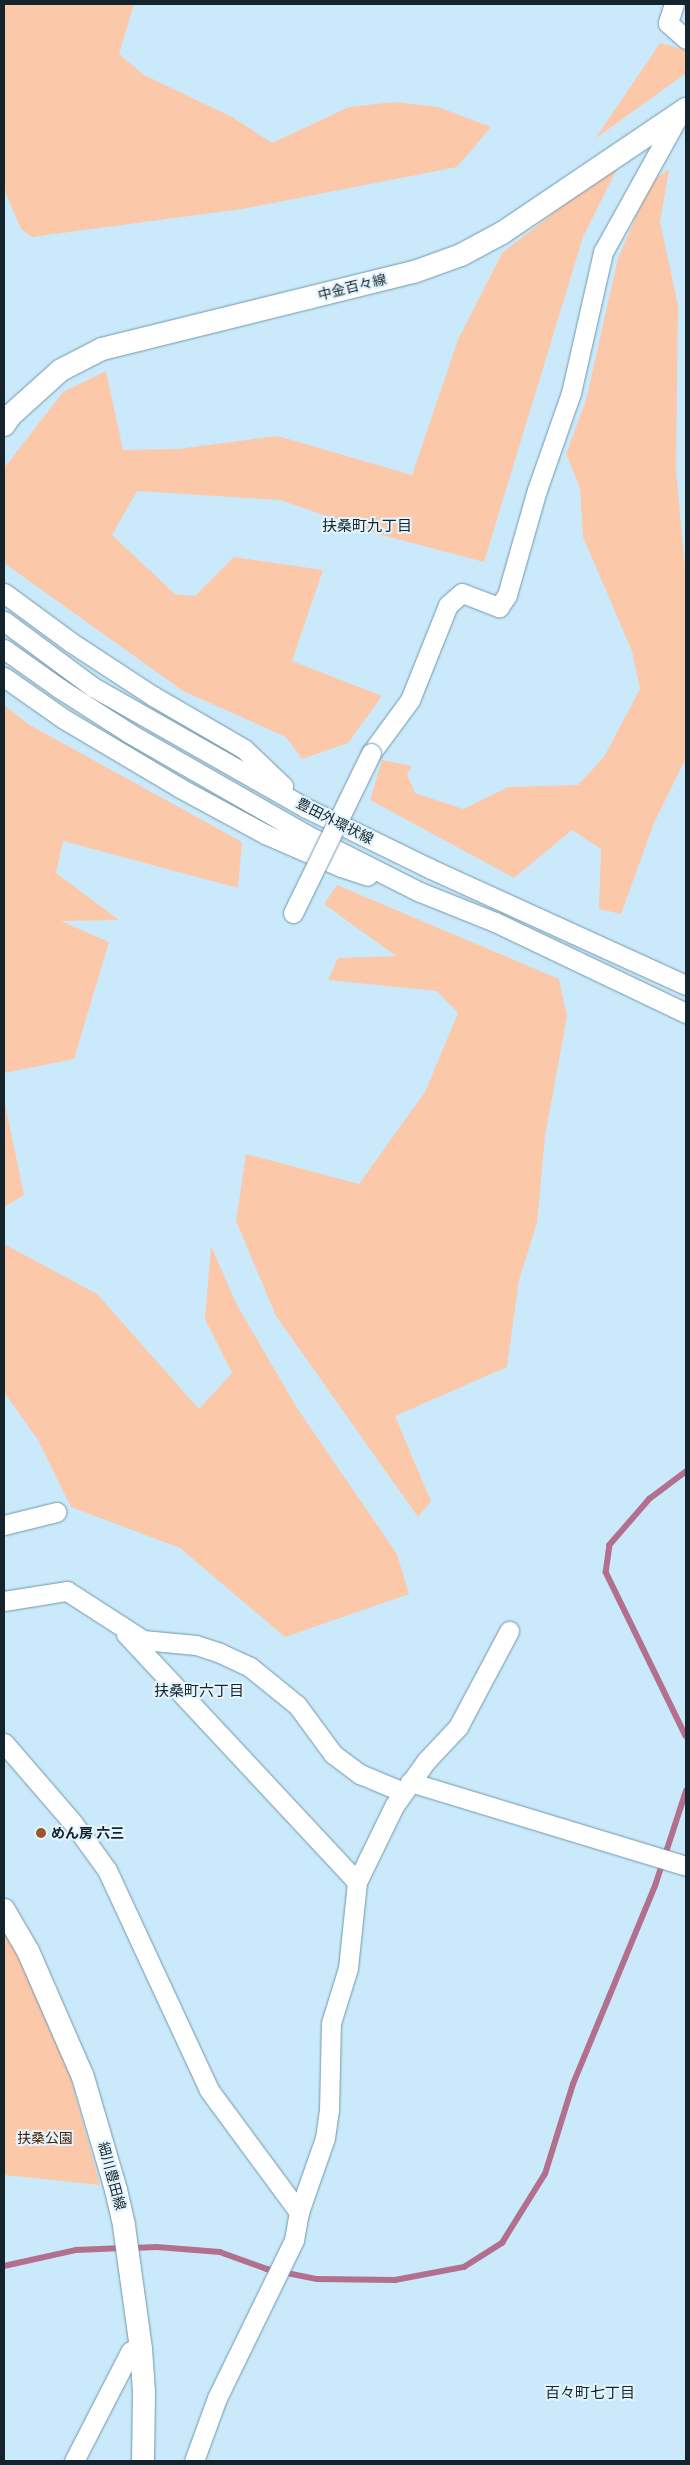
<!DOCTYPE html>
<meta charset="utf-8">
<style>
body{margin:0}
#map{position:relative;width:690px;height:2465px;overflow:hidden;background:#caeafb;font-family:"Archivo Narrow","Noto Sans JP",sans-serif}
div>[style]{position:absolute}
.green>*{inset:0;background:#fcc8aa}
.stream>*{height:5.5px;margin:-2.75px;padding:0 2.75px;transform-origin:2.75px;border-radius:2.75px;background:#b36f8e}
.roads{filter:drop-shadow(0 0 1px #7196aa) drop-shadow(0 0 1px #7196aa)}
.minor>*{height:19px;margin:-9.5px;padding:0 9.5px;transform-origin:9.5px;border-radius:9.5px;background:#fff}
.major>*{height:22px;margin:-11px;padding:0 11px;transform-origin:11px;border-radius:11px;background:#fff}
.bridges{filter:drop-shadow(0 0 1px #7196aa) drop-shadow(0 0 1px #7196aa)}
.minor-bridge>*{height:19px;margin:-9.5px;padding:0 9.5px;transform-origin:9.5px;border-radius:9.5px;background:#fff}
.dots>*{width:14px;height:14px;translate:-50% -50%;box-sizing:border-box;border:2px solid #e4f4fd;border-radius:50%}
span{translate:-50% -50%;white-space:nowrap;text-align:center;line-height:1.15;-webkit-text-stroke:4px #e4f4fd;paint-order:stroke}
.street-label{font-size:14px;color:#15242c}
.poi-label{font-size:14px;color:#15242c;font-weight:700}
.left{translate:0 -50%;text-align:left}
.park-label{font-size:14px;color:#492003}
.neighbourhood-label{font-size:15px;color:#15242c}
.frame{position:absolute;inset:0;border:5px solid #15242c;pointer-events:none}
</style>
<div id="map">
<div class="green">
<i style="clip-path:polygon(4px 4px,134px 4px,119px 54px,144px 75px,232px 117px,272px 143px,349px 107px,394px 102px,438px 107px,491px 127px,457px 167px,242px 209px,32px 237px,21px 229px,6px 194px,4px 181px)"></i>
<i style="clip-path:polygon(660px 43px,686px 50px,686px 73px,595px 139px)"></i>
<i style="clip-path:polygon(621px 161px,583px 237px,484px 562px,382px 535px,280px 500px,137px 491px,112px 535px,175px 594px,195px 596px,234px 557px,323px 570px,292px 661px,382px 696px,348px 743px,302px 759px,286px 737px,183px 691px,4px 563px,4px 468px,63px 392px,106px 371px,123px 450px,178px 449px,278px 436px,412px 475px,458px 340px,502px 253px)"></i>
<i style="clip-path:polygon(669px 169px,660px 222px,678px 305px,676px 469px,686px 581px,686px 758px,654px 823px,621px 914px,599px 909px,601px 849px,572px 830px,514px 878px,370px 800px,382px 760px,412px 766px,407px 774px,415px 793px,463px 809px,508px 787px,578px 785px,604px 757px,640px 689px,632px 651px,583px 537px,580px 488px,566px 454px,586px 400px,618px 258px,652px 181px)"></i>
<i style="clip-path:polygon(4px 705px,28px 724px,242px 842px,238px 888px,63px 841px,56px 873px,119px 920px,61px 921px,109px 942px,74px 1059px,4px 1073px)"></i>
<i style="clip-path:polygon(337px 885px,559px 979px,567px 1017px,545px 1136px,537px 1223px,519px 1280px,507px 1367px,395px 1416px,431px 1501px,418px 1517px,276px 1316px,236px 1221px,246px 1154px,359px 1184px,425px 1092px,458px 1013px,437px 991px,328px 980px,338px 958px,396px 956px,324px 904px)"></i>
<i style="clip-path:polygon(4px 1099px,24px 1195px,4px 1207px)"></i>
<i style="clip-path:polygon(4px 1244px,97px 1294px,199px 1409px,232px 1373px,205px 1319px,211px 1246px,236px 1303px,297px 1408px,397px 1554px,409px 1594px,285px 1637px,180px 1548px,71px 1507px,38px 1440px,4px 1392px)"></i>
<i style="clip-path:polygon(4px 1927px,20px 1957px,69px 2072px,100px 2185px,4px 2175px)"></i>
</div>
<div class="stream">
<i style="left:686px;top:1472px;width:45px;rotate:143.1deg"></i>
<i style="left:650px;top:1499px;width:61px;rotate:131deg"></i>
<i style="left:610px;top:1545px;width:27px;rotate:98deg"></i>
<i style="left:606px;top:1572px;width:182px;rotate:64deg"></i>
<i style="left:132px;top:2248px;width:25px;rotate:-2deg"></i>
<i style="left:157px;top:2247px;width:63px;rotate:4.5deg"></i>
<i style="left:220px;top:2252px;width:50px;rotate:19.9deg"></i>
<i style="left:267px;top:2269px;width:51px;rotate:11.3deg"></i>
<i style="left:317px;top:2279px;width:78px;rotate:0.7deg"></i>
<i style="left:395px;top:2280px;width:70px;rotate:-10.7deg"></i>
<i style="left:464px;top:2267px;width:45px;rotate:-32.3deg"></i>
<i style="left:502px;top:2243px;width:81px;rotate:-58.1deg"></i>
<i style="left:545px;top:2174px;width:94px;rotate:-72.7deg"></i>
<i style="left:573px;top:2084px;width:214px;rotate:-67.5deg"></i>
<i style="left:655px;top:1886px;width:100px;rotate:-71.9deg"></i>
<i style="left:4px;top:2266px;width:74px;rotate:-12.5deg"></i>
<i style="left:76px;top:2250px;width:47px;rotate:-2.4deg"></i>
</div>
<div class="roads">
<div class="minor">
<i style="left:674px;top:4px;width:20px;rotate:108deg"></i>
<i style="left:668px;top:23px;width:24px;rotate:42deg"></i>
<i style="left:4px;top:593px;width:84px;rotate:36.3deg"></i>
<i style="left:72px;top:643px;width:97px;rotate:33.2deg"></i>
<i style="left:153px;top:696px;width:105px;rotate:30.2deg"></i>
<i style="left:244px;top:749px;width:54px;rotate:43.5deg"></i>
<i style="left:4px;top:621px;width:111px;rotate:36.6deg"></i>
<i style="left:93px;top:687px;width:245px;rotate:29.6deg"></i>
<i style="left:306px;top:808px;width:137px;rotate:26deg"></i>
<i style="left:429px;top:868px;width:282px;rotate:24.5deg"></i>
<i style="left:4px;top:649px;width:67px;rotate:35.3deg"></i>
<i style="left:59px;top:688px;width:83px;rotate:32.7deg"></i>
<i style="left:129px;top:733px;width:203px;rotate:29.8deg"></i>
<i style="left:305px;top:834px;width:129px;rotate:26.8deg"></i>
<i style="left:420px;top:892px;width:81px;rotate:21.8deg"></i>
<i style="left:495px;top:922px;width:212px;rotate:25.5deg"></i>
<i style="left:4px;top:677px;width:73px;rotate:35deg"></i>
<i style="left:64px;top:719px;width:135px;rotate:30.7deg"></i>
<i style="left:180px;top:788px;width:97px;rotate:28.4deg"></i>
<i style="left:265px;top:834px;width:83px;rotate:23.5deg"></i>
<i style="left:341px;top:867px;width:28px;rotate:18deg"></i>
<i style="left:371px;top:753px;width:66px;rotate:-53.7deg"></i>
<i style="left:410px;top:700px;width:102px;rotate:-68.2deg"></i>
<i style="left:448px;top:605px;width:18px;rotate:-41deg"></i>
<i style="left:462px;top:593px;width:40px;rotate:21deg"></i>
<i style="left:499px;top:607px;width:14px;rotate:-56deg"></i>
<i style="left:507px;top:595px;width:109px;rotate:-74.1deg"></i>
<i style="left:537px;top:490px;width:103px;rotate:-70.7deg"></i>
<i style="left:571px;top:393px;width:145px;rotate:-77.2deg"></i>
<i style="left:603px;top:252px;width:159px;rotate:-61deg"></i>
<i style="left:4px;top:1525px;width:54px;rotate:-14deg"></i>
<i style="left:4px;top:1601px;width:64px;rotate:-9deg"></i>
<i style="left:67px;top:1591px;width:90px;rotate:32.8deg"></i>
<i style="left:143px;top:1640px;width:53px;rotate:5.4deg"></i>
<i style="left:196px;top:1645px;width:25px;rotate:18deg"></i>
<i style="left:220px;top:1653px;width:33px;rotate:25deg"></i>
<i style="left:250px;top:1667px;width:60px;rotate:39deg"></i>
<i style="left:297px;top:1705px;width:61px;rotate:53.7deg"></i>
<i style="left:333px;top:1754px;width:34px;rotate:37deg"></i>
<i style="left:360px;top:1774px;width:47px;rotate:22.7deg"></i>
<i style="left:126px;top:1634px;width:339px;rotate:47deg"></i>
<i style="left:4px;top:1743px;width:106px;rotate:49.2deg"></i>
<i style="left:73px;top:1823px;width:58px;rotate:54.1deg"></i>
<i style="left:107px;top:1870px;width:242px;rotate:65.1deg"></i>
<i style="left:209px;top:2090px;width:152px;rotate:53.6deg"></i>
<i style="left:410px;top:1782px;width:288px;rotate:16.9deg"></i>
<i style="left:74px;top:2461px;width:123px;rotate:-62.8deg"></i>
<i style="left:130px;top:2352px;width:12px;rotate:-35deg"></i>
<i style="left:194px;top:2461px;width:67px;rotate:-69.9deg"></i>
<i style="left:217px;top:2398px;width:176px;rotate:-64deg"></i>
<i style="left:294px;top:2240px;width:28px;rotate:-80deg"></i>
<i style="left:299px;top:2212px;width:78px;rotate:-70.6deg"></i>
<i style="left:325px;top:2138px;width:27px;rotate:-82deg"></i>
<i style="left:329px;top:2111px;width:88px;rotate:-88.7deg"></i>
<i style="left:331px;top:2023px;width:58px;rotate:-72.8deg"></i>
<i style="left:348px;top:1968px;width:86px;rotate:-84deg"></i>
<i style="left:357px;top:1882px;width:85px;rotate:-64deg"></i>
<i style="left:394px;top:1806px;width:55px;rotate:-54.6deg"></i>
<i style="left:426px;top:1761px;width:47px;rotate:-46.7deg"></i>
<i style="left:458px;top:1727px;width:109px;rotate:-62deg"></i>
</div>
<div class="major">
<i style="left:4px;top:425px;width:12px;rotate:-55deg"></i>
<i style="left:11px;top:415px;width:67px;rotate:-42deg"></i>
<i style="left:61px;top:370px;width:46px;rotate:-27.1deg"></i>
<i style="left:102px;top:349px;width:321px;rotate:-13.9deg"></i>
<i style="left:414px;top:272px;width:50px;rotate:-19.9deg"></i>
<i style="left:461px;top:255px;width:47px;rotate:-28.2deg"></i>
<i style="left:502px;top:233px;width:222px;rotate:-34deg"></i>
<i style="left:4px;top:1910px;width:48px;rotate:59.7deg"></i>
<i style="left:28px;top:1951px;width:137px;rotate:66.4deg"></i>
<i style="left:83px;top:2077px;width:118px;rotate:73.7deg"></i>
<i style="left:116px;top:2190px;width:37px;rotate:77deg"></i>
<i style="left:124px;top:2226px;width:124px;rotate:82.1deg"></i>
<i style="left:141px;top:2349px;width:43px;rotate:86deg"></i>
<i style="left:144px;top:2392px;width:69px;rotate:90.8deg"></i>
</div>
</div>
<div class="bridges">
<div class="minor-bridge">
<i style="left:293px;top:913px;width:178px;rotate:-64deg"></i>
</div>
</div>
<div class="dots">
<i style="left:41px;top:1833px;background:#9b572a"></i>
</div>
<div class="street-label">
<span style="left:352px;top:287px;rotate:-14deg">中金百々線</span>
<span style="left:335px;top:821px;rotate:27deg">豊田外環状線</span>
<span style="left:112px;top:2176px;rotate:75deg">細川豊田線</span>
</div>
<div class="poi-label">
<span class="left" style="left:51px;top:1833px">めん房 六三</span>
</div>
<div class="park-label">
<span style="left:45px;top:2138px">扶桑公園</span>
</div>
<div class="neighbourhood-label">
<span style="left:367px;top:526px">扶桑町九丁目</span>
<span style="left:199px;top:1691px">扶桑町六丁目</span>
<span style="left:590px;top:2393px">百々町七丁目</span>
</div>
<div class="frame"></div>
</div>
